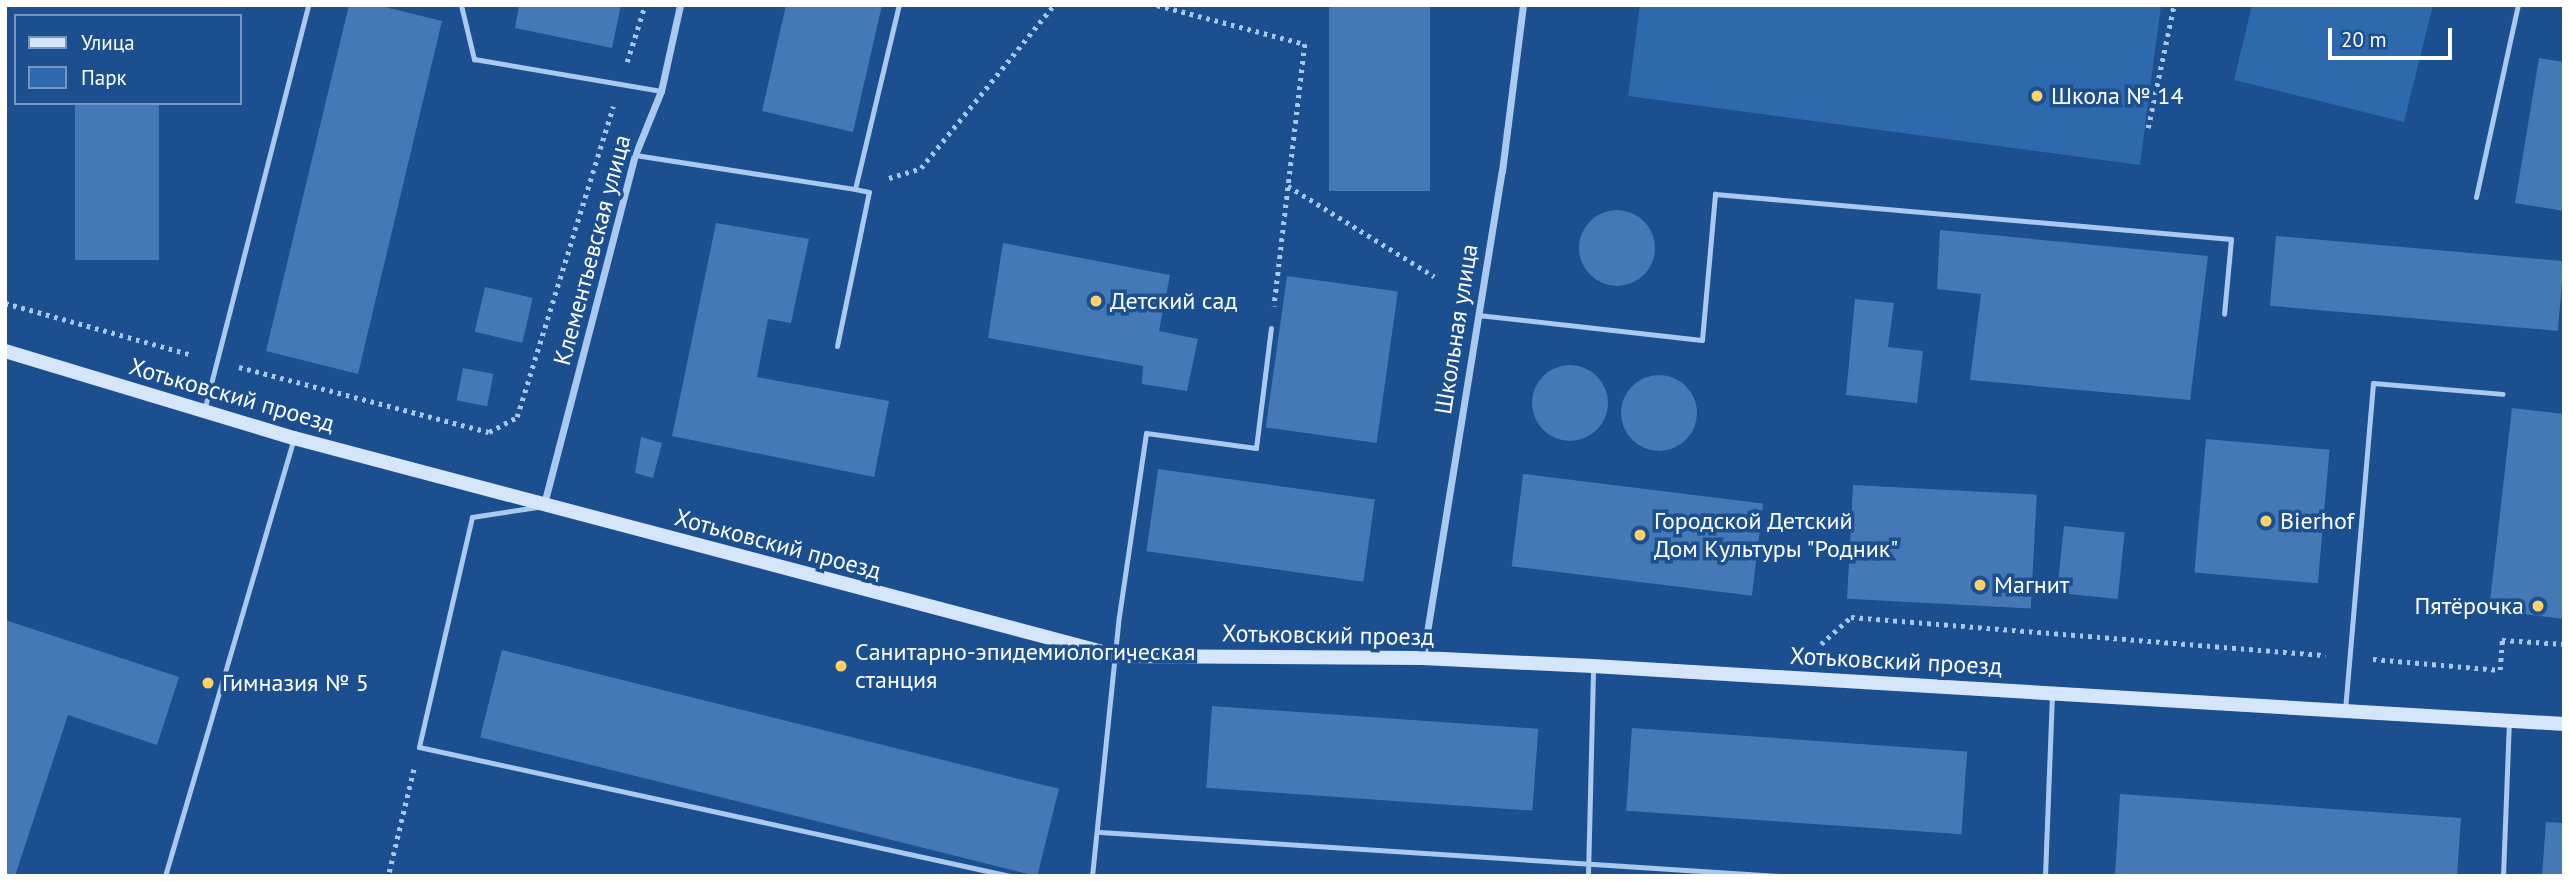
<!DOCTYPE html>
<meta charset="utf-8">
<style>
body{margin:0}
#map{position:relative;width:2569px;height:881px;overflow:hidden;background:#1b4f8f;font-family:"PT Sans",sans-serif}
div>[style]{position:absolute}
.green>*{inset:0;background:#2e69ad}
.building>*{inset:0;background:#4478b7;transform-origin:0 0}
.round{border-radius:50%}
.path>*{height:4.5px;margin-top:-2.25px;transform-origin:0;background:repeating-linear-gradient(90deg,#a9c9ee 0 3.5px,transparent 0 8.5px)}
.service>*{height:5px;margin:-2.5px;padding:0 2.5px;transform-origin:2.5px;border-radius:2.5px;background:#a9c9ee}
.minor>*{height:7px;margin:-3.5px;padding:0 3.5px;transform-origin:3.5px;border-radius:3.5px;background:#a9c9ee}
.secondary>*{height:14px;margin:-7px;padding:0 7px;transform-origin:7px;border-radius:7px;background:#d6e6fa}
.dots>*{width:19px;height:19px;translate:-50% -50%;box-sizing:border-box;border:4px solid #1b4f8f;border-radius:50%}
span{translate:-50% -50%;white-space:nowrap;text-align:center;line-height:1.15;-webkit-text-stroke:7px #1b4f8f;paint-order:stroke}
.poi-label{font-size:24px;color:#fff}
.left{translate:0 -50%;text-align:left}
.right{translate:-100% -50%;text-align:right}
.street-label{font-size:24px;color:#fff}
.frame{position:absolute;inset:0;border:7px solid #fff;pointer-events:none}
.legend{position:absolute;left:14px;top:14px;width:228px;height:91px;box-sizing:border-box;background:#1b4f8f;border:2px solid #7695bc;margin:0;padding:9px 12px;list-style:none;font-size:21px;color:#fff}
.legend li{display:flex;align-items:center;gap:14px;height:35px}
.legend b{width:35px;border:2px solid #7695bc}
.scale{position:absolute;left:2328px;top:28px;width:124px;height:32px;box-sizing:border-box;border:4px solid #fff;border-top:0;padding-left:9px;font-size:21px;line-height:24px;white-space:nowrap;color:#fff;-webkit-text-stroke:5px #1b4f8f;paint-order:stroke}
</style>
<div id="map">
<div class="green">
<i style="clip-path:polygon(1640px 5px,2161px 5px,2140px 165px,1628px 96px)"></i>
<i style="clip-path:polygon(2252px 5px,2433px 5px,2404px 122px,2234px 80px)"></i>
</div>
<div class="building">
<i style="clip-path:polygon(349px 5px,377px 5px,442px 21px,358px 374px,266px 351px)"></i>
<i style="clip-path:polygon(519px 5px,621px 5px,612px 48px,515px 28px)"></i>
<i style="clip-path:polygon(786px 5px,882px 5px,853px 132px,762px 111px)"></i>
<i style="left:1329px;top:5px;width:101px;height:186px"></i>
<i style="clip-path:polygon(2539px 58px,2564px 62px,2564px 211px,2515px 203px)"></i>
<i style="left:75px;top:103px;width:84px;height:157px"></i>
<i class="round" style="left:1579px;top:210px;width:76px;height:76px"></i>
<i style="clip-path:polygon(716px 223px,809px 239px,791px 323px,768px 319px,757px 377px,889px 401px,874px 477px,672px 436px)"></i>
<i style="clip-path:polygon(1940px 230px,2208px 256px,2190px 400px,1970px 380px,1981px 294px,1937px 289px)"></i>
<i style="left:2276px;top:236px;width:289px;height:70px;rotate:5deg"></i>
<i style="clip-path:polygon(1003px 243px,1170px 275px,1159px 331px,1198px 339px,1187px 391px,1142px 384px,1143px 366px,988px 338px)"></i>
<i style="left:1287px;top:276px;width:112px;height:153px;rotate:8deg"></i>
<i style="left:485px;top:287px;width:49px;height:46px;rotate:13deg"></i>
<i style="clip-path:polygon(1855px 299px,1894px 303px,1888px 347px,1923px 351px,1917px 403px,1846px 395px)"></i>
<i class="round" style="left:1532px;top:365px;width:76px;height:76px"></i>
<i style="left:463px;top:368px;width:31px;height:33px;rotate:11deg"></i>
<i class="round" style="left:1621px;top:375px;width:76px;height:76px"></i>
<i style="clip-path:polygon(2512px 408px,2564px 414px,2564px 619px,2489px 610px)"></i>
<i style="clip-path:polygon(641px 437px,662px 443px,653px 478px,635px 473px)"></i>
<i style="left:2206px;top:439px;width:124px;height:134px;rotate:5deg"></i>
<i style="left:1158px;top:469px;width:219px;height:83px;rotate:8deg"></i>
<i style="left:1523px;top:474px;width:242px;height:93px;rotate:7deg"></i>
<i style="left:1853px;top:485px;width:184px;height:114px;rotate:3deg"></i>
<i style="left:2064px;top:526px;width:61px;height:67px;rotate:6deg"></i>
<i style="clip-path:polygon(5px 620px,179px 677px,157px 745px,68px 715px,15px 876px,5px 876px)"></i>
<i style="left:502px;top:650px;width:574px;height:90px;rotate:14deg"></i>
<i style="left:1212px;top:706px;width:327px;height:82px;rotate:4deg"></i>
<i style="left:1632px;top:728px;width:336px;height:83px;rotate:4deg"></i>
<i style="clip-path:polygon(2120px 794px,2461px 818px,2457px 876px,2115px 875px)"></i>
<i style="clip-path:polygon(2546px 822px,2564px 823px,2564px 876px,2542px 876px)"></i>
</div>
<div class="path">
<i style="left:1157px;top:5px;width:153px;rotate:14.8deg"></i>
<i style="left:1305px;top:44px;width:264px;rotate:96.7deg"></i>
<i style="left:627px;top:62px;width:60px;rotate:-72.5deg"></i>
<i style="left:2148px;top:128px;width:126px;rotate:-78.1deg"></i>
<i style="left:889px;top:178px;width:34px;rotate:-17deg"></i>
<i style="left:921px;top:168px;width:210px;rotate:-50.8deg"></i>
<i style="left:1288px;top:186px;width:172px;rotate:31.7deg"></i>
<i style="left:5px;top:303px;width:195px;rotate:15.5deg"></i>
<i style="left:239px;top:367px;width:258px;rotate:14.6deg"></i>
<i style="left:489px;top:432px;width:32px;rotate:-28deg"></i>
<i style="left:517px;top:417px;width:325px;rotate:-72.8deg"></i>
<i style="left:1821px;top:644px;width:40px;rotate:-42deg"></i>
<i style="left:1851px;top:617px;width:476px;rotate:4.6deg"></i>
<i style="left:2373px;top:659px;width:127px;rotate:5deg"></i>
<i style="left:2500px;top:670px;width:30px;rotate:-86deg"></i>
<i style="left:2502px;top:640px;width:62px;rotate:3.7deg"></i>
<i style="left:389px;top:872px;width:107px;rotate:-76.5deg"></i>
</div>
<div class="service">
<i style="left:461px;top:5px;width:56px;rotate:76.5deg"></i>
<i style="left:474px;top:59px;width:190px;rotate:9.7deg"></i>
<i style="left:635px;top:155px;width:223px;rotate:8.8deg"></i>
<i style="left:855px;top:189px;width:189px;rotate:-76.6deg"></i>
<i style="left:2476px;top:197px;width:197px;rotate:-77.7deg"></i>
<i style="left:1478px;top:315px;width:225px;rotate:6.4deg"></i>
<i style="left:1702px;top:340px;width:147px;rotate:-84.9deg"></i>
<i style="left:1715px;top:194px;width:518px;rotate:4.98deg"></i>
<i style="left:2231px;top:239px;width:75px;rotate:95.3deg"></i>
<i style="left:837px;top:346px;width:157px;rotate:-78.3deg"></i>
<i style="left:869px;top:192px;width:14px;rotate:-168deg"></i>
<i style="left:204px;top:411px;width:419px;rotate:-75.6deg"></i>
<i style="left:537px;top:507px;width:66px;rotate:171.3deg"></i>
<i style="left:472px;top:517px;width:236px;rotate:103deg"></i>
<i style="left:419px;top:747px;width:605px;rotate:12.31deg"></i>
<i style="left:2345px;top:710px;width:328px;rotate:-85.1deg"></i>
<i style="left:2373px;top:383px;width:130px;rotate:4.8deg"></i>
<i style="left:1100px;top:832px;width:680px;rotate:3.71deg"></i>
<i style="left:165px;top:876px;width:453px;rotate:-73.6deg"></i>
<i style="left:1092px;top:876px;width:261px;rotate:-84.1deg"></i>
<i style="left:1119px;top:616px;width:185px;rotate:-81.6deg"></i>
<i style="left:1146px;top:433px;width:111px;rotate:7.8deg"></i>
<i style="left:1256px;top:448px;width:121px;rotate:-82.9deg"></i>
<i style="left:1588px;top:876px;width:210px;rotate:-88.6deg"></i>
<i style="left:2045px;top:876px;width:182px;rotate:-87.8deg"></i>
<i style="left:2503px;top:876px;width:154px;rotate:-87.8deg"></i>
</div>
<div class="minor">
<i style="left:544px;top:504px;width:361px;rotate:-75.4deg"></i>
<i style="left:635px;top:155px;width:69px;rotate:-67.9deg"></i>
<i style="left:661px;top:91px;width:88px;rotate:-77.5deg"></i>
<i style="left:1423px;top:657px;width:492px;rotate:-80.8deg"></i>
<i style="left:1502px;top:171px;width:167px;rotate:-82.8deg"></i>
</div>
<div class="secondary">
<i style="left:5px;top:351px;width:302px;rotate:16.8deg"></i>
<i style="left:294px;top:438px;width:852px;rotate:14.82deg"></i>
<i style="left:1118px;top:656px;width:304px;rotate:0.4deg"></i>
<i style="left:1422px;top:658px;width:171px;rotate:2.7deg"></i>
<i style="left:1593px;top:666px;width:973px;rotate:3.42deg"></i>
</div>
<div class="dots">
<i style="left:2037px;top:96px;background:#ffd166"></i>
<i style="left:1096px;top:301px;background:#ffd166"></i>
<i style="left:2266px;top:521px;background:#ffd166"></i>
<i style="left:1640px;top:535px;background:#ffd166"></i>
<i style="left:1980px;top:585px;background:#ffd166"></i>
<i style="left:2538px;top:606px;background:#ffd166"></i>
<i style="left:841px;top:666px;background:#ffd166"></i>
<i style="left:208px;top:683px;background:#ffd166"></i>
</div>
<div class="poi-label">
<span class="left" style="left:2051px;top:96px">Школа № 14</span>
<span class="left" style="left:1110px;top:301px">Детский сад</span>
<span class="left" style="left:1654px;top:535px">Городской Детский<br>Дом Культуры "Родник"</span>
<span class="left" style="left:2280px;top:521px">Bierhof</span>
<span class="left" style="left:1994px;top:585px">Магнит</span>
<span class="right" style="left:2524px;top:606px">Пятёрочка</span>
<span class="left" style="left:855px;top:666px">Санитарно-эпидемиологическая<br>станция</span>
<span class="left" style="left:222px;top:683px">Гимназия № 5</span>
</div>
<div class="street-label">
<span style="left:592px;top:250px;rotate:-75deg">Клементьевская улица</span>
<span style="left:1456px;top:329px;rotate:-81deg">Школьная улица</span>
<span style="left:232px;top:395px;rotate:16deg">Хотьковский проезд</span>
<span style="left:778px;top:544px;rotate:15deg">Хотьковский проезд</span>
<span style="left:1328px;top:635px;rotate:1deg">Хотьковский проезд</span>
<span style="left:1896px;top:661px;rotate:3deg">Хотьковский проезд</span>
</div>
<div class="frame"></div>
<ul class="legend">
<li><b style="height:9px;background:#d6e6fa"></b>Улица</li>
<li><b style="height:19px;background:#2e69ad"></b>Парк</li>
</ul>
<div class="scale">20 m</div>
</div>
